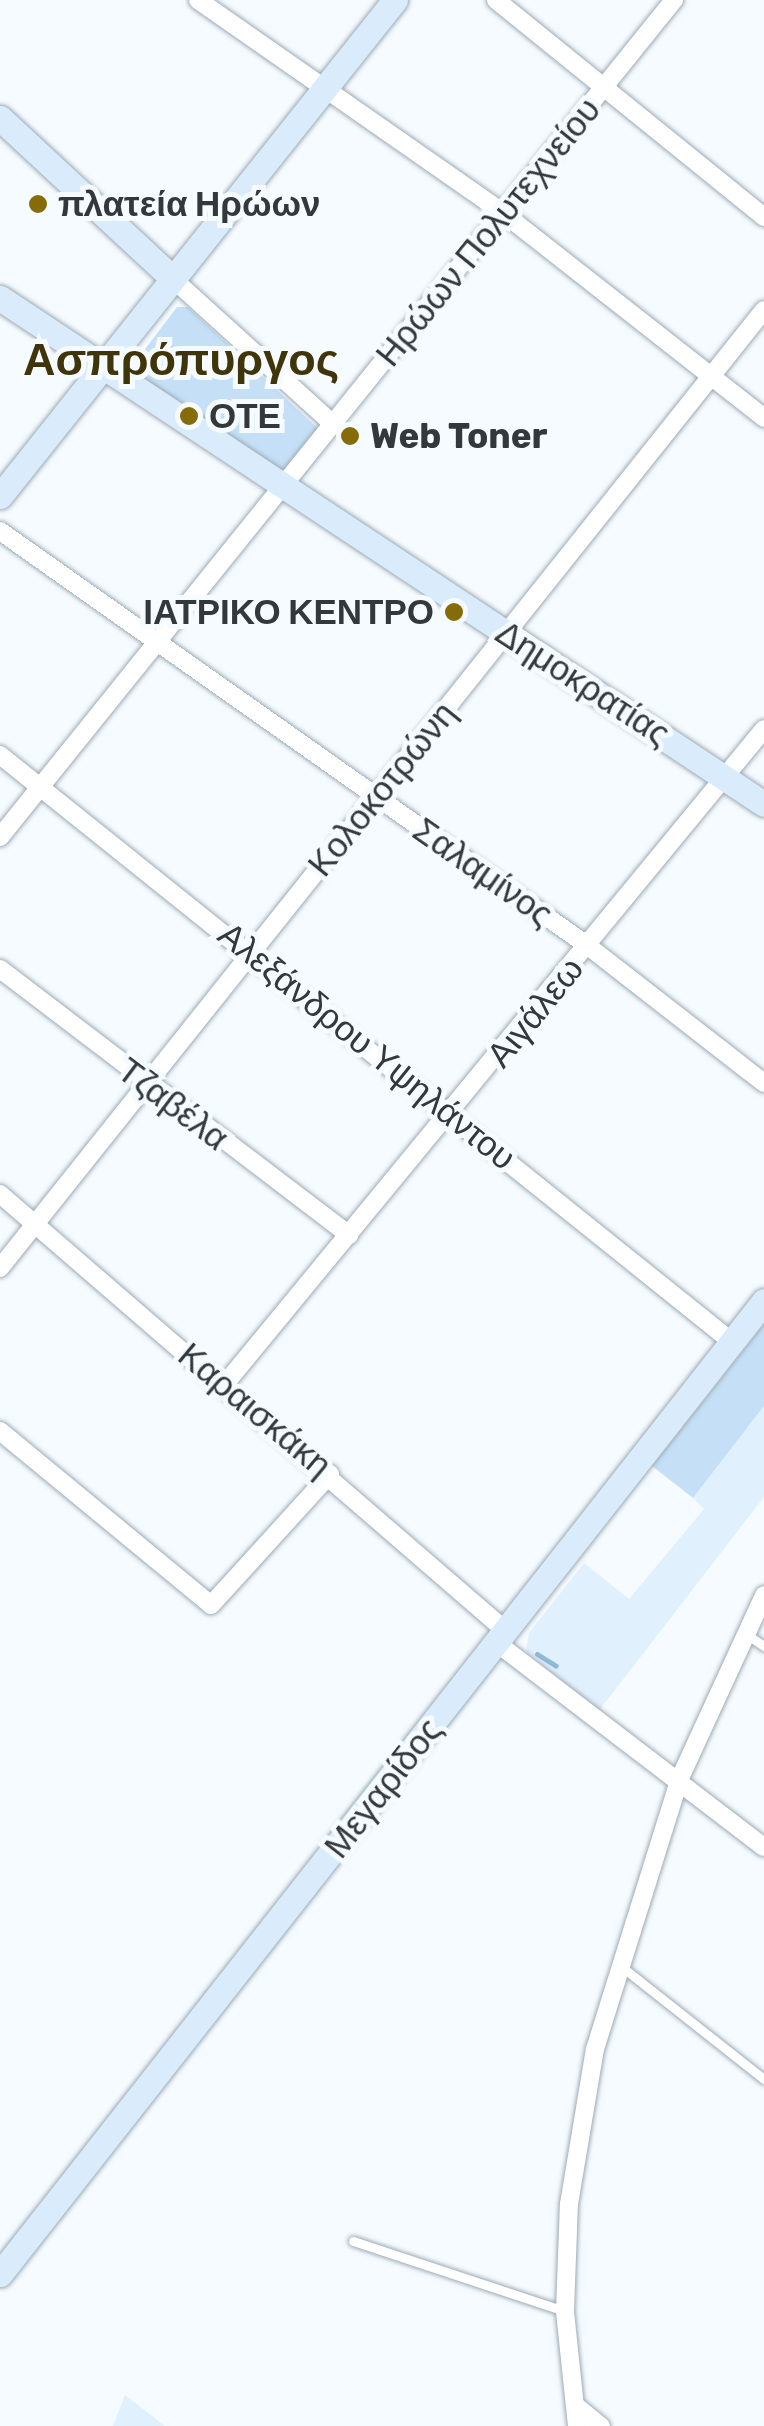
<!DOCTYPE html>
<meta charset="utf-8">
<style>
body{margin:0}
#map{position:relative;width:764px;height:2426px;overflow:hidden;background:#f5fbff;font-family:Rubik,sans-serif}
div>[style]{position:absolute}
.built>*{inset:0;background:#e1f0fd}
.green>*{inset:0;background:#c5e0f6}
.stream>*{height:5px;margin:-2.5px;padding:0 2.5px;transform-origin:2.5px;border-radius:2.5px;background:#90b8d7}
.roads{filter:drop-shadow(0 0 2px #9daab4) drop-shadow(0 0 2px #9daab4)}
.lane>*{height:9px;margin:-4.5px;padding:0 4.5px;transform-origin:4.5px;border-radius:4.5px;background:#fff}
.street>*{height:18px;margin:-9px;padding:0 9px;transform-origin:9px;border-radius:9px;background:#fff}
.secondary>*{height:25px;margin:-12.5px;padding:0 12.5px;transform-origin:12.5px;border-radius:12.5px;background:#daecfb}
.dots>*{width:28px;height:28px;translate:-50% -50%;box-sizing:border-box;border:5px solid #f5fbff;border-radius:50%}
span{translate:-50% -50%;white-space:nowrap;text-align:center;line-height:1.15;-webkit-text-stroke:10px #f5fbff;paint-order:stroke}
.poi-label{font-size:35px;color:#33383c;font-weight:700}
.left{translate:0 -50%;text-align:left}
.right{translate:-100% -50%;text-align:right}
.street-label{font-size:35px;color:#33383c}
.district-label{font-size:45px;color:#40340a;font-weight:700}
</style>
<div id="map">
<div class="built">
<i style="clip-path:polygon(764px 1406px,764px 1497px,598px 1712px,526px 1651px,529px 1633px,584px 1563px,629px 1599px,704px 1509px,693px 1498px)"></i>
<i style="clip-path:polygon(125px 2395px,165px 2426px,113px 2426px)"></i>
</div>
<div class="green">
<i style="clip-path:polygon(177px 307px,188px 307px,325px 435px,287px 484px,143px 384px,136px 361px)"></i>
<i style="clip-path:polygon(764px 1324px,764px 1406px,693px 1498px,652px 1466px)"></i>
</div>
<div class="stream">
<i style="left:537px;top:1654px;width:22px;rotate:32deg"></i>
</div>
<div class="roads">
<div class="lane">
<i style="left:746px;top:1634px;width:22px;rotate:34deg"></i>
<i style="left:622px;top:1967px;width:181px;rotate:38.3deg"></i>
<i style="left:353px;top:2241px;width:223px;rotate:18.3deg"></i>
</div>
<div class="street">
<i style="left:198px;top:0;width:372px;rotate:34.9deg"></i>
<i style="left:503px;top:213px;width:332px;rotate:38.1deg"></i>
<i style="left:496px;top:0;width:345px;rotate:39deg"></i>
<i style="left:173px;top:279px;width:216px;rotate:42.2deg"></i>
<i style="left:0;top:531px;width:720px;rotate:35.21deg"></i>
<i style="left:588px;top:946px;width:223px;rotate:37.9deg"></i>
<i style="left:0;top:755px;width:937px;rotate:38.72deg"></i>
<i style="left:0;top:837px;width:1075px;rotate:-51.16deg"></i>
<i style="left:0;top:969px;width:439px;rotate:37.3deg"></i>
<i style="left:0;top:1194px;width:669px;rotate:40.82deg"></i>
<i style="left:0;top:1268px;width:1225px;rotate:-51.43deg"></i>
<i style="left:225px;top:1384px;width:848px;rotate:-50.55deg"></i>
<i style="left:0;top:1431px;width:273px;rotate:39.5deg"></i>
<i style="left:211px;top:1605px;width:177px;rotate:-47.7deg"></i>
<i style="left:497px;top:1643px;width:336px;rotate:37.4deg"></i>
<i style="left:576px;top:2406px;width:32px;rotate:39deg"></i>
<i style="left:577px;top:2426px;width:116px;rotate:-96deg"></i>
<i style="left:565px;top:2311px;width:107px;rotate:-87.9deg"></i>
<i style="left:569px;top:2204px;width:157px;rotate:-80.5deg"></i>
<i style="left:595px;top:2049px;width:284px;rotate:-72.6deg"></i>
<i style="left:680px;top:1778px;width:201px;rotate:-65.3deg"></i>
</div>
<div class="secondary">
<i style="left:0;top:118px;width:236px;rotate:42.9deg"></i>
<i style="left:0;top:298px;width:916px;rotate:33.52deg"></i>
<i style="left:0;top:496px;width:634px;rotate:-51.47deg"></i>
<i style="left:0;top:2274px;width:1237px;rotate:-51.86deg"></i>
</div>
</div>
<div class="dots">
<i style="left:38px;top:204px;background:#856c09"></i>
<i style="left:189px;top:416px;background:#856c09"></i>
<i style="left:350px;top:436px;background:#856c09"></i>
<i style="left:454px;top:612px;background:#856c09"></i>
</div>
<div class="poi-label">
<span class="left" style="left:58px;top:204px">πλατεία Ηρώων</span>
<span class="left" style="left:209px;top:416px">ΟΤΕ</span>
<span class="left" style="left:370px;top:436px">Web Toner</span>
<span class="right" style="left:434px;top:612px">ΙΑΤΡΙΚΟ ΚΕΝΤΡΟ</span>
</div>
<div class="street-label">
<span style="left:488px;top:232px;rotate:-51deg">Ηρώων Πολυτεχνείου</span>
<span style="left:583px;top:683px;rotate:33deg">Δημοκρατίας</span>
<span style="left:382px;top:789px;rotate:-51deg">Κολοκοτρώνη</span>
<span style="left:483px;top:872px;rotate:35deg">Σαλαμίνος</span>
<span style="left:535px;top:1012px;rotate:-51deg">Αιγάλεω</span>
<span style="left:367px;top:1046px;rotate:39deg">Αλεξάνδρου Υψηλάντου</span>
<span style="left:173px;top:1104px;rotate:37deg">Τζαβέλα</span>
<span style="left:255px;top:1410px;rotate:40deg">Καραισκάκη</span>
<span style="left:383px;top:1788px;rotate:-52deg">Μεγαρίδος</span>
</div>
<div class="district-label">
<span style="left:181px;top:360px">Ασπρόπυργος</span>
</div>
</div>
